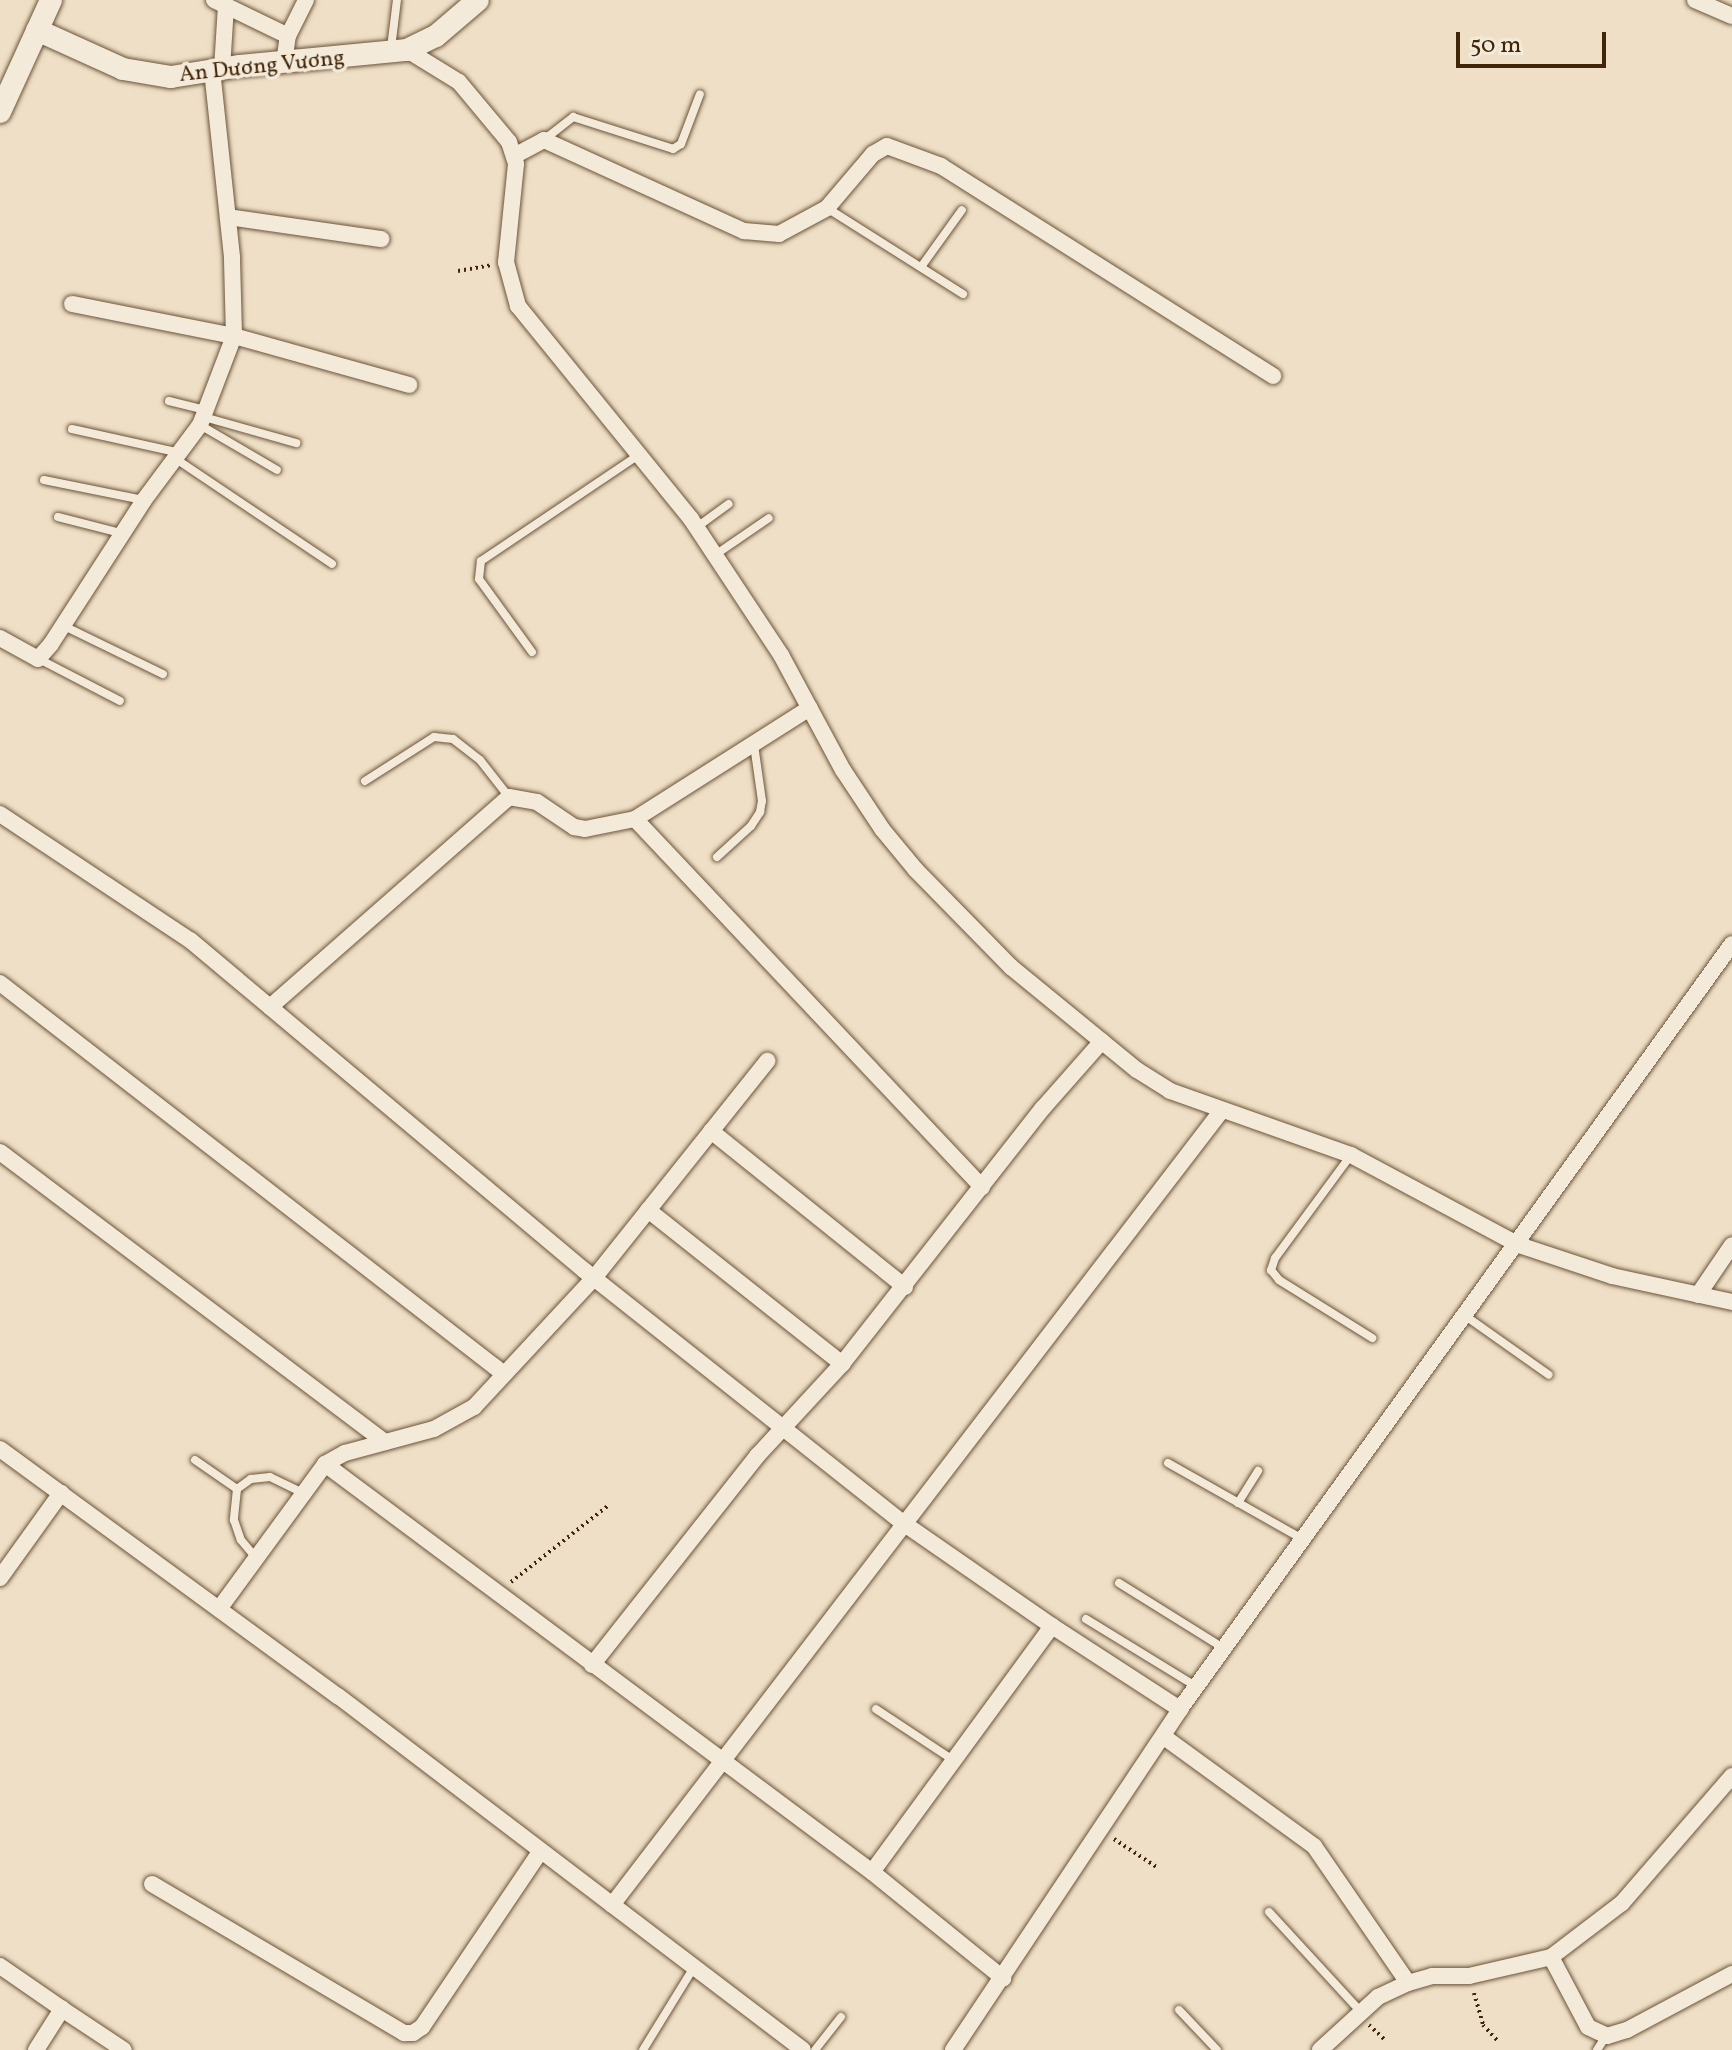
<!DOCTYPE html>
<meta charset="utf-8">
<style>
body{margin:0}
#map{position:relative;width:1732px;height:2050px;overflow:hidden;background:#eedfc6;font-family:Vollkorn,serif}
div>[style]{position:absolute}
.path>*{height:4px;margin-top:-2px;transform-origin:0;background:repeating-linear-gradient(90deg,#402509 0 2px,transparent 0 6px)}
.roads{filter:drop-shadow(0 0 2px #6c5438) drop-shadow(0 0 2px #6c5438)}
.service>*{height:8px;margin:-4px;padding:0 4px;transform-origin:4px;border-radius:4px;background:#f4eada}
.minor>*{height:16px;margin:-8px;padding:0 8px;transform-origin:8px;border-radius:8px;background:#f4eada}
.tertiary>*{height:22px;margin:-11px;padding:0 11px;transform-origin:11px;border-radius:11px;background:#f4eada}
span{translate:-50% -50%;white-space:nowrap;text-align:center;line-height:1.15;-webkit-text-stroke:7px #f4eada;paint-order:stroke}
.street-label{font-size:22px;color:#402509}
.scale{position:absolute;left:1456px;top:32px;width:150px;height:36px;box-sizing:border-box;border:4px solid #402509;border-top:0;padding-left:10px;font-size:24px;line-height:28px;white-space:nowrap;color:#402509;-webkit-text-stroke:6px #f4eada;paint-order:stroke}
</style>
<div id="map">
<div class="path">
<i style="left:458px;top:271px;width:34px;rotate:-10deg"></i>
<i style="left:511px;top:1582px;width:125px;rotate:-38.2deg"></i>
<i style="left:1114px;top:1839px;width:53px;rotate:33.4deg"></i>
<i style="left:1474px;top:1993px;width:33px;rotate:74deg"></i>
<i style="left:1483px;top:2025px;width:22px;rotate:47deg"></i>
<i style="left:1369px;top:2025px;width:22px;rotate:43deg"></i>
</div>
<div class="roads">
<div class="service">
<i style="left:391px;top:48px;width:48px;rotate:-82.9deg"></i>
<i style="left:545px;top:139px;width:36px;rotate:-38deg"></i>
<i style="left:573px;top:117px;width:105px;rotate:17.7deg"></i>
<i style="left:673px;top:149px;width:9px;rotate:-32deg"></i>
<i style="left:681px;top:144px;width:53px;rotate:-69.2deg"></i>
<i style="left:827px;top:208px;width:161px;rotate:32.3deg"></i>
<i style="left:921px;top:267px;width:70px;rotate:-54.3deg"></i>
<i style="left:169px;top:401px;width:38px;rotate:14deg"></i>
<i style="left:204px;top:417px;width:96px;rotate:15.8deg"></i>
<i style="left:200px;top:425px;width:89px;rotate:30.3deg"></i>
<i style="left:72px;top:429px;width:111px;rotate:12.5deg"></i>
<i style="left:176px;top:459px;width:188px;rotate:33.9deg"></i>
<i style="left:44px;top:480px;width:101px;rotate:11.4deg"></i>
<i style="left:58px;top:517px;width:65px;rotate:14.3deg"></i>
<i style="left:697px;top:527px;width:39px;rotate:-36deg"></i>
<i style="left:715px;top:555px;width:65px;rotate:-34.4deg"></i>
<i style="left:64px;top:626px;width:110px;rotate:25.9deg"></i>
<i style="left:532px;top:652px;width:90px;rotate:-126deg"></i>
<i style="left:479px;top:579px;width:18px;rotate:-84deg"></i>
<i style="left:481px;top:561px;width:190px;rotate:-33.9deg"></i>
<i style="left:39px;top:659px;width:91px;rotate:27.4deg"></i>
<i style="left:365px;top:781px;width:82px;rotate:-32.5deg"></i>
<i style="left:434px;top:737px;width:19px;rotate:6deg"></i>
<i style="left:453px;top:739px;width:34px;rotate:38deg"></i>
<i style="left:480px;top:760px;width:47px;rotate:51.9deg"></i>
<i style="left:717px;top:857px;width:46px;rotate:-42.4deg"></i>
<i style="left:751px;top:826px;width:17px;rotate:-57deg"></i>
<i style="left:760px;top:812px;width:11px;rotate:-80deg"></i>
<i style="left:762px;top:801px;width:57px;rotate:-98.1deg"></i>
<i style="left:1351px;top:1155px;width:128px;rotate:126.4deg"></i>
<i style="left:1275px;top:1258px;width:13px;rotate:108deg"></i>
<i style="left:1271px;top:1270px;width:13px;rotate:51deg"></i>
<i style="left:1279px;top:1280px;width:110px;rotate:31.9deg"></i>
<i style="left:1467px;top:1317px;width:100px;rotate:35.3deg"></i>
<i style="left:195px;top:1460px;width:51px;rotate:34.6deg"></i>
<i style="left:237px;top:1489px;width:17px;rotate:-36deg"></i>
<i style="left:251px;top:1479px;width:19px;rotate:-6deg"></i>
<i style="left:270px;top:1477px;width:37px;rotate:26deg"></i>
<i style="left:1168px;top:1463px;width:156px;rotate:29.5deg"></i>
<i style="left:237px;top:1489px;width:31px;rotate:96deg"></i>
<i style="left:234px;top:1520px;width:21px;rotate:71deg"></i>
<i style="left:241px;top:1540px;width:23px;rotate:50deg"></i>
<i style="left:1238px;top:1503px;width:38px;rotate:-58deg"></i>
<i style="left:1119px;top:1583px;width:125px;rotate:31.9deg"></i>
<i style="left:1086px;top:1619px;width:130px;rotate:31.5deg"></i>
<i style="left:876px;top:1709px;width:92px;rotate:33.5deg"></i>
<i style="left:1269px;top:1912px;width:134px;rotate:47.4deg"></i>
<i style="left:1179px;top:2010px;width:55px;rotate:46.5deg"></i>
<i style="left:643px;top:2050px;width:97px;rotate:-58.4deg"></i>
<i style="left:815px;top:2050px;width:42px;rotate:-51.8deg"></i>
<i style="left:1597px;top:2050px;width:17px;rotate:-57deg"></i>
</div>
<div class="minor">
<i style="left:214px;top:0;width:82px;rotate:25.9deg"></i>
<i style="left:1695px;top:0;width:40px;rotate:23.4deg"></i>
<i style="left:407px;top:50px;width:61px;rotate:31.6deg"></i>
<i style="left:459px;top:82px;width:78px;rotate:50.2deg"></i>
<i style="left:509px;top:142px;width:23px;rotate:72deg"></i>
<i style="left:516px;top:164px;width:99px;rotate:95.8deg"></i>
<i style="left:506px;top:262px;width:46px;rotate:74.7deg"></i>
<i style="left:518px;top:306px;width:274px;rotate:50.9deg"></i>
<i style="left:691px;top:519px;width:163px;rotate:56.5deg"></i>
<i style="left:781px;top:655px;width:131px;rotate:61.7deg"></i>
<i style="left:843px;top:770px;width:71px;rotate:56.5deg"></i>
<i style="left:882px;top:829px;width:53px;rotate:50.3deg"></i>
<i style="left:916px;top:870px;width:136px;rotate:45.6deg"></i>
<i style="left:1011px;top:967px;width:163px;rotate:39.3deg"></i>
<i style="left:1137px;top:1070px;width:39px;rotate:32deg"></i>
<i style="left:1170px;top:1091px;width:192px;rotate:19.5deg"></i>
<i style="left:1351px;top:1155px;width:191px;rotate:28.2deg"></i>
<i style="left:1519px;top:1245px;width:98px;rotate:18.4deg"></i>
<i style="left:1612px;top:1276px;width:123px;rotate:12.2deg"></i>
<i style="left:284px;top:63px;width:27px;rotate:-82deg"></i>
<i style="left:288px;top:36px;width:40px;rotate:-63.4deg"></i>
<i style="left:222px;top:69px;width:64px;rotate:-86.4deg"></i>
<i style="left:514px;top:156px;width:34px;rotate:-28deg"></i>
<i style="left:544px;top:140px;width:220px;rotate:24.5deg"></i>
<i style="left:744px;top:231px;width:35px;rotate:5deg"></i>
<i style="left:779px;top:234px;width:55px;rotate:-28.4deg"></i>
<i style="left:827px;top:208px;width:71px;rotate:-49.6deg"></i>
<i style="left:873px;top:154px;width:16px;rotate:-30deg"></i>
<i style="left:887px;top:146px;width:58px;rotate:20.3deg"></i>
<i style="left:941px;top:166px;width:393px;rotate:32.3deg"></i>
<i style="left:228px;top:217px;width:155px;rotate:8.2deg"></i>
<i style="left:72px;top:304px;width:165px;rotate:11.2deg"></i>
<i style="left:234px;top:336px;width:182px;rotate:15.6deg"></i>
<i style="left:0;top:638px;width:43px;rotate:28.9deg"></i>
<i style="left:38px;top:659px;width:20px;rotate:-49deg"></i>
<i style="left:51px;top:644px;width:171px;rotate:-57.1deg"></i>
<i style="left:144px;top:500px;width:94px;rotate:-53.3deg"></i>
<i style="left:200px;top:425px;width:95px;rotate:-69.1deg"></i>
<i style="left:234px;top:336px;width:79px;rotate:-91.5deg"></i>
<i style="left:232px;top:257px;width:188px;rotate:-96.1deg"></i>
<i style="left:0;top:814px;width:228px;rotate:33.6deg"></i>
<i style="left:190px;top:940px;width:515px;rotate:39.96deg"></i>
<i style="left:585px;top:1271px;width:409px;rotate:38.4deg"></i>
<i style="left:906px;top:1525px;width:178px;rotate:34.7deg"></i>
<i style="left:1052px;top:1626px;width:153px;rotate:33deg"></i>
<i style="left:635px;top:819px;width:207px;rotate:-32.4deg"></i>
<i style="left:0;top:983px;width:638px;rotate:37.8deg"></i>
<i style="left:270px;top:1007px;width:318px;rotate:-41.3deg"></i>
<i style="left:509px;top:797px;width:28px;rotate:10deg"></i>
<i style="left:537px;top:802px;width:45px;rotate:34deg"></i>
<i style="left:574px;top:827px;width:11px;rotate:10deg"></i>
<i style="left:585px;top:829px;width:51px;rotate:-11.3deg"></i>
<i style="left:635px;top:819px;width:506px;rotate:46.68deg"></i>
<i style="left:711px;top:1131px;width:249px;rotate:38.8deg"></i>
<i style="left:0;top:1152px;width:482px;rotate:37deg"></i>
<i style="left:648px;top:1210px;width:248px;rotate:38.4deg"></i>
<i style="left:1698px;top:1295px;width:60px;rotate:-55.8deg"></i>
<i style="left:0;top:1449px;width:419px;rotate:36.2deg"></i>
<i style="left:338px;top:1696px;width:584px;rotate:37.28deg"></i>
<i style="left:325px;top:1464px;width:682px;rotate:36.72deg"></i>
<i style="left:872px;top:1872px;width:169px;rotate:39deg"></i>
<i style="left:0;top:1578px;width:105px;rotate:-54.3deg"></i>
<i style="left:219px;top:1609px;width:180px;rotate:-53.8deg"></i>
<i style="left:325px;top:1464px;width:23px;rotate:-29deg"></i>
<i style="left:345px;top:1453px;width:92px;rotate:-15.1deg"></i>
<i style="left:434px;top:1429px;width:46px;rotate:-28.8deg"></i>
<i style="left:474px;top:1407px;width:176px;rotate:-47.1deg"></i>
<i style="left:594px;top:1278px;width:278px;rotate:-51.4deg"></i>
<i style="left:592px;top:1665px;width:268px;rotate:-51.7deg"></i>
<i style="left:758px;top:1455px;width:124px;rotate:-47.3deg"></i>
<i style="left:842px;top:1364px;width:325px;rotate:-51.9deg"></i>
<i style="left:1043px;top:1108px;width:89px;rotate:-48.6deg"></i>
<i style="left:1164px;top:1737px;width:185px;rotate:36deg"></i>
<i style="left:1314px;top:1846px;width:166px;rotate:55.5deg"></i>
<i style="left:872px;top:1872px;width:305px;rotate:-53.8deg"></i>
<i style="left:152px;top:1884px;width:293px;rotate:30.6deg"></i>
<i style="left:404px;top:2033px;width:9px"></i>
<i style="left:413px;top:2033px;width:11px;rotate:-34deg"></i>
<i style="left:422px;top:2027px;width:211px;rotate:-56deg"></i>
<i style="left:612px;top:1905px;width:1002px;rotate:-52.5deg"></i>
<i style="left:1551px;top:1957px;width:79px;rotate:62.1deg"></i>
<i style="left:1588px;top:2027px;width:21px;rotate:25deg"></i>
<i style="left:1607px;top:2036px;width:21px;rotate:-17deg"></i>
<i style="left:1627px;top:2030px;width:119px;rotate:-28.1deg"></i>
<i style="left:0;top:1966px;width:75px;rotate:34.7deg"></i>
<i style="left:36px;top:2050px;width:49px;rotate:-57.6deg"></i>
<i style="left:62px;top:2009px;width:74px;rotate:33.5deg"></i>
<i style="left:953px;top:2050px;width:410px;rotate:-56.3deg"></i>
<i style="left:1180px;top:1709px;width:943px;rotate:-54.19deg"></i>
<i style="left:1320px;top:2050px;width:79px;rotate:-42.4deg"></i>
<i style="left:1378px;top:1997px;width:33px;rotate:-25deg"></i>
<i style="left:1408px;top:1983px;width:25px;rotate:-16deg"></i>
<i style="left:1432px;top:1976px;width:37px"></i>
<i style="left:1469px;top:1976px;width:84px;rotate:-13deg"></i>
<i style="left:1551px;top:1957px;width:89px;rotate:-37.3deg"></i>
<i style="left:1622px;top:1903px;width:168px;rotate:-49.1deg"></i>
</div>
<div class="tertiary">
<i style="left:37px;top:30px;width:94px;rotate:24.4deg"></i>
<i style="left:123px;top:69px;width:49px;rotate:9.5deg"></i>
<i style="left:171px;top:77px;width:70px;rotate:-9.1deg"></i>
<i style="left:240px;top:66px;width:168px;rotate:-5.5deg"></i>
<i style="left:407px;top:50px;width:32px;rotate:-26deg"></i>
<i style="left:436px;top:36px;width:55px;rotate:-40.6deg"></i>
<i style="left:0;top:112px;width:123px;rotate:-65.5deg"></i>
</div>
</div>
<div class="street-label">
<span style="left:262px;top:67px;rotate:-6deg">An Dương Vương</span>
</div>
<div class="scale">50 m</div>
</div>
